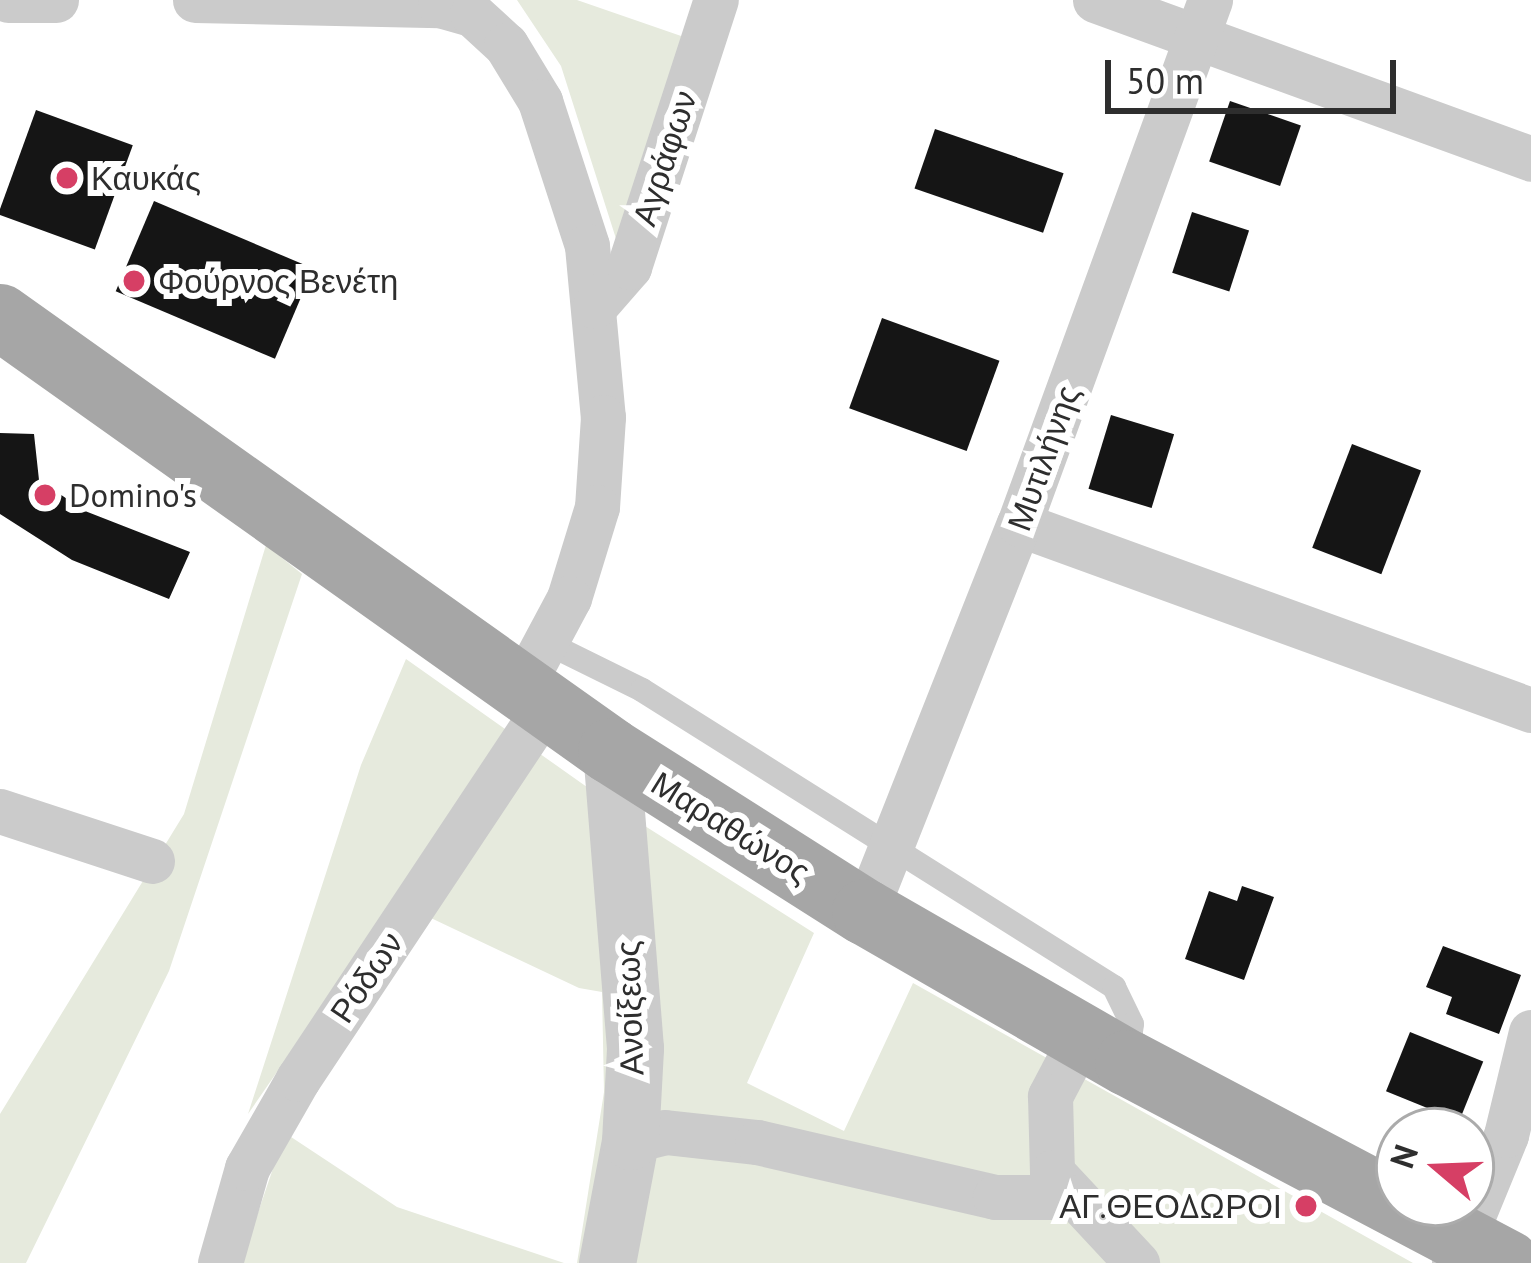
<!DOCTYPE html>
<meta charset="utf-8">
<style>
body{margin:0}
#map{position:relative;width:1531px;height:1263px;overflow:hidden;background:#fff;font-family:"PT Sans",sans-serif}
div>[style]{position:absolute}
.green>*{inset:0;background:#e6eadd}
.building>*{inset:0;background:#151515;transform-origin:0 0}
.service>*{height:24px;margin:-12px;padding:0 12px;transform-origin:12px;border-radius:12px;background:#cbcbcb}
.minor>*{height:45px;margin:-22.5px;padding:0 22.5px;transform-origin:22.5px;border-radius:22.5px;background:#cbcbcb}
.tertiary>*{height:57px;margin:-28.5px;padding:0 28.5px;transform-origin:28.5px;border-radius:28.5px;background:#cbcbcb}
.primary>*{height:66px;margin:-33px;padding:0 33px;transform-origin:33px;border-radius:33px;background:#a6a6a6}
.dots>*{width:33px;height:33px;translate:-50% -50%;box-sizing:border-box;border:6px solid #fff;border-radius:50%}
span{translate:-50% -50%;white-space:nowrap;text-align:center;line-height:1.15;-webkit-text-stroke:12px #fff;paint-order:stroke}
.street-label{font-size:33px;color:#2e2e2e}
.poi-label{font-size:33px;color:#2e2e2e}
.left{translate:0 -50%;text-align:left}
.right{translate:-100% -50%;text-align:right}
.north{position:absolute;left:1375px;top:1107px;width:120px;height:120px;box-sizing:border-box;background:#fff;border:3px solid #ababab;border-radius:50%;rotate:289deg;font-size:33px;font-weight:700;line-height:48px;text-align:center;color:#2e2e2e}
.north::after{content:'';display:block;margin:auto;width:42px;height:54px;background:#d63f65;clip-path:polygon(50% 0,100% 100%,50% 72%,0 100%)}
.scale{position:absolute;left:1105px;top:60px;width:291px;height:54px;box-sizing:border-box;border:6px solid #2e2e2e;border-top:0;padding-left:15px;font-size:36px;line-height:42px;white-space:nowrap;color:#2e2e2e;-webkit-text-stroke:9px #fff;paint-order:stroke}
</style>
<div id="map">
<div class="green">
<i style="clip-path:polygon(517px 0,577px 0,684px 37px,618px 245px,561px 66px)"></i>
<i style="clip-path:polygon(266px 545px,302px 574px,169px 971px,26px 1263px,0 1263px,0 1114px,184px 814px)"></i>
<i style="clip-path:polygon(406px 659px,618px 809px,814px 933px,747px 1083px,844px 1131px,913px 983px,1413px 1263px,577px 1263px,604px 1092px,602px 992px,579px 988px,395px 901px,248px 1114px,361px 765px)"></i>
<i style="clip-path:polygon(285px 1133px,397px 1207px,564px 1263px,241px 1263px)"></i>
</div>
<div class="building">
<i style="left:1230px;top:101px;width:75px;height:64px;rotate:19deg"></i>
<i style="left:36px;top:110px;width:103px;height:111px;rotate:20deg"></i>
<i style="left:935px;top:129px;width:136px;height:63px;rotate:19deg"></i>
<i style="left:154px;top:201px;width:173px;height:98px;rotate:23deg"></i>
<i style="left:1192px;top:212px;width:60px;height:64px;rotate:18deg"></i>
<i style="left:882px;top:318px;width:125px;height:96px;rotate:20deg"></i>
<i style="left:1111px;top:415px;width:66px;height:77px;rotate:17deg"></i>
<i style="clip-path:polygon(0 433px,34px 434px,39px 480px,85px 511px,190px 552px,169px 599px,72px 560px,0 514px)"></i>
<i style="left:1352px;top:444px;width:74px;height:111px;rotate:21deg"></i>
<i style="clip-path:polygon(1242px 886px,1274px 897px,1244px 980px,1185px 959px,1209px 891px,1237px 901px)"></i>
<i style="clip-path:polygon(1443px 946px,1521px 975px,1499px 1034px,1446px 1014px,1452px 997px,1426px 987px)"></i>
<i style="left:1410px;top:1032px;width:79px;height:64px;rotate:22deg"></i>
</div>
<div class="service">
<i style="left:545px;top:642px;width:108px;rotate:26.3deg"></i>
<i style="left:642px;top:690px;width:558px;rotate:32.18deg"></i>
<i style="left:1114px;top:987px;width:41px;rotate:64.1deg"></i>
<i style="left:1132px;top:1024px;width:30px;rotate:98deg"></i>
</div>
<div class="minor">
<i style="left:8px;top:0;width:48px"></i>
<i style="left:195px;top:0;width:245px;rotate:1.2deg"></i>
<i style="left:440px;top:5px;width:33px;rotate:16deg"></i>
<i style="left:472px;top:14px;width:46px;rotate:42.4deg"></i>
<i style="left:506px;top:45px;width:66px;rotate:58.7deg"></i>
<i style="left:540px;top:101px;width:152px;rotate:72deg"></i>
<i style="left:587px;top:246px;width:172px;rotate:84.7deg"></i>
<i style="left:603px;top:417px;width:90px;rotate:93.8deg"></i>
<i style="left:597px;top:507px;width:95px;rotate:107.1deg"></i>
<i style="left:569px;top:598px;width:102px;rotate:118.1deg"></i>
<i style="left:1095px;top:0;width:464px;rotate:20deg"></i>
<i style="left:595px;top:306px;width:52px;rotate:-48.9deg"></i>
<i style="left:629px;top:267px;width:281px;rotate:-72deg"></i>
<i style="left:1019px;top:524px;width:545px;rotate:19.97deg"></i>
<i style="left:0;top:811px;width:160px;rotate:18.2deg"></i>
<i style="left:865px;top:912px;width:417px;rotate:-68.4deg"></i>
<i style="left:1019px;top:524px;width:558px;rotate:-69.97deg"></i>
<i style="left:1081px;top:1037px;width:67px;rotate:117.7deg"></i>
<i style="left:1050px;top:1096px;width:76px;rotate:88.5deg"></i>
<i style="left:1052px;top:1172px;width:125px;rotate:47deg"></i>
<i style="left:630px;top:1141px;width:36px;rotate:-14deg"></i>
<i style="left:665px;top:1132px;width:93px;rotate:6.2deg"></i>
<i style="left:757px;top:1142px;width:244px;rotate:13deg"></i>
<i style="left:995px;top:1197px;width:77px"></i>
<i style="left:1454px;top:1262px;width:137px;rotate:-67.7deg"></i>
<i style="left:1506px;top:1135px;width:106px;rotate:-76.4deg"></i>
<i style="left:220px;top:1263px;width:99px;rotate:-74.1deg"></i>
<i style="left:247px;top:1168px;width:103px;rotate:-60.2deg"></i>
<i style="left:298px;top:1079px;width:448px;rotate:-56.4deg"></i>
</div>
<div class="tertiary">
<i style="left:607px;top:1263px;width:124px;rotate:-79.3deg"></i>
<i style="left:630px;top:1141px;width:93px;rotate:-86.9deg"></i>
<i style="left:635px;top:1048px;width:298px;rotate:-94.6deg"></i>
</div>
<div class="primary">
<i style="left:0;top:317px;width:749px;rotate:35.39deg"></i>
<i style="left:611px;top:751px;width:301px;rotate:32.4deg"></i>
<i style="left:865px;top:912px;width:303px;rotate:29.9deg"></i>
<i style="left:1128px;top:1063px;width:429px;rotate:27.8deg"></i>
</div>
<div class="dots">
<i style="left:67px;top:178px;background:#d63f65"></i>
<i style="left:134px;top:281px;background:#d63f65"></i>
<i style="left:45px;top:495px;background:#d63f65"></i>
<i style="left:1306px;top:1206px;background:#d63f65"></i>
</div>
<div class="street-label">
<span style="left:664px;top:158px;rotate:-72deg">Αγράφων</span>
<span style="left:1043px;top:458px;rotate:-70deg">Μυτιλήνης</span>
<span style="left:731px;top:827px;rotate:32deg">Μαραθώνος</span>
<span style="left:366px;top:977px;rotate:-56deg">Ρόδων</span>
<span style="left:629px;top:1008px;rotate:-92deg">Ανοίξεως</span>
</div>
<div class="poi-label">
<span class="left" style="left:91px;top:178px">Καυκάς</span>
<span class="left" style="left:158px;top:281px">Φούρνος Βενέτη</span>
<span class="left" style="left:69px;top:495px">Domino's</span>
<span class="right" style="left:1282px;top:1206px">ΑΓ.ΘΕΟΔΩΡΟΙ</span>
</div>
<div class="north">N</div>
<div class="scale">50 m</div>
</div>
